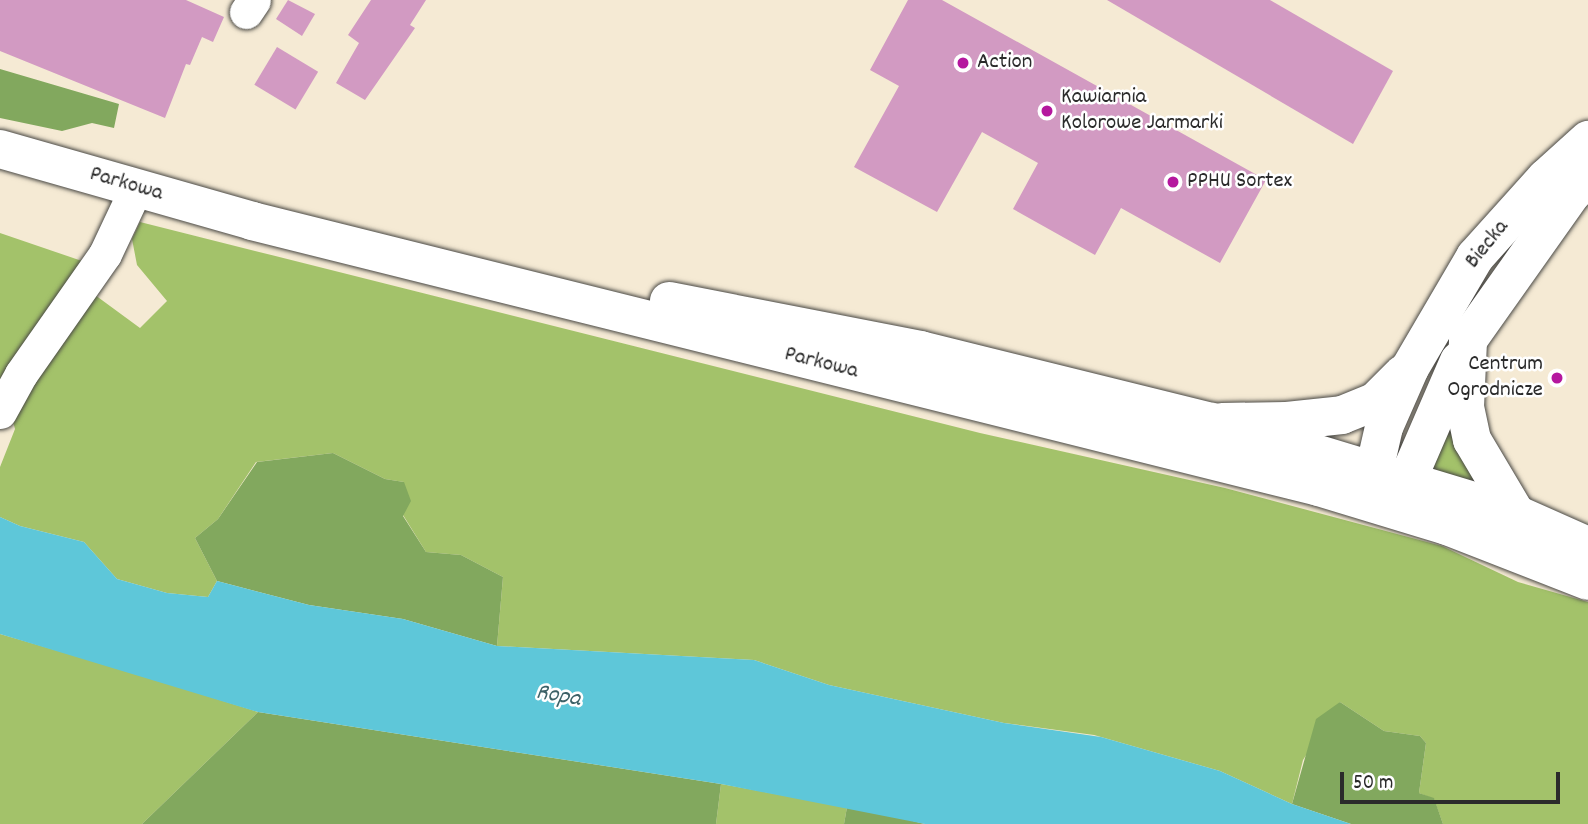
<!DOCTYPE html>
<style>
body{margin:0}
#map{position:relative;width:1588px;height:824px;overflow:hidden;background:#f5ead4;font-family:Dekko,sans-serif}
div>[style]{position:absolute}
.green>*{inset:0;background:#a3c26a}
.forest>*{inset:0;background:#82a85e}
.water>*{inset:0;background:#5ec7d9}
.building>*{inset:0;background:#d29ac2;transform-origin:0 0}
.roads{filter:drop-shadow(0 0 2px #494844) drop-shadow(0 0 2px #494844)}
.minor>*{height:33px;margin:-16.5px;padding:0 16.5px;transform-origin:16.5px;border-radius:16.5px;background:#fff}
.tertiary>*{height:38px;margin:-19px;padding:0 19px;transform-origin:19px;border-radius:19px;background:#fff}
.primary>*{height:38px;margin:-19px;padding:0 19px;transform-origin:19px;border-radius:19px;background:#fff}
.dots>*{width:19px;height:19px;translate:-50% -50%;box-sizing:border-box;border:4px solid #fff;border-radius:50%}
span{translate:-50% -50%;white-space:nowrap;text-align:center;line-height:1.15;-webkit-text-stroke:5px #fff;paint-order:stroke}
.poi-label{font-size:23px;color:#2b2b2b}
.left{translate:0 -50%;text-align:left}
.right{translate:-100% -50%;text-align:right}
.street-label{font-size:23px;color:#2b2b2b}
.water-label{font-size:24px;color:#3d6268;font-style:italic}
.scale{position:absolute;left:1340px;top:772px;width:220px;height:32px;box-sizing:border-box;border:4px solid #2b2b2b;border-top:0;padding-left:9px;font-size:21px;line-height:24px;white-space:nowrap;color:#2b2b2b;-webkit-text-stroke:5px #fff;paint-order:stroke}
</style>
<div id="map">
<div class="green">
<i style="clip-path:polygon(140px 222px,980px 433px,1225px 488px,1442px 546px,1518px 582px,1588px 602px,1588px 824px,1443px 824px,1434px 799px,1419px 793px,1426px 743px,1420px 736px,1384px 731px,1340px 702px,1303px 760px,1292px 804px,1220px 771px,1094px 735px,1004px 723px,829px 685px,754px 660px,497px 646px,503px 577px,461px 555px,426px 552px,403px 515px,404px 482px,385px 479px,333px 453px,256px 462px,218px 519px,195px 538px,217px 581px,208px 597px,167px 593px,117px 579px,84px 542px,20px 526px,0 517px,0 467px,15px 429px,11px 414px,95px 295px,140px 328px,167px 301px,137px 265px,132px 239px)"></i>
<i style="clip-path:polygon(0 233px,82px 261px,0 387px)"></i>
<i style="clip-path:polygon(1449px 423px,1486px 485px,1435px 473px,1431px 466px)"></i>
<i style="clip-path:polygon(0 634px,128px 671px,258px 712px,142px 824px,0 824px)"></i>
<i style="clip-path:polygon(721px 784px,847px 807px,844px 824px,716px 824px)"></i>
</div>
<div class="forest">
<i style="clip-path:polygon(0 69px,119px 104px,114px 128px,92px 123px,62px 131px,0 118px)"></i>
<i style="clip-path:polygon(333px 453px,385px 479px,404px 482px,411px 501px,403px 516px,426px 552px,461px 555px,503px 577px,497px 646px,403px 619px,309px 605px,217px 581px,195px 538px,218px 519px,257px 462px)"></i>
<i style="clip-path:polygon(1340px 702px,1384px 731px,1420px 736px,1426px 743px,1419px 793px,1434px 798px,1443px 824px,1351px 824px,1292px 804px,1316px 719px)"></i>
<i style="clip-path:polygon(258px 712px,721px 784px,716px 824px,142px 824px)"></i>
<i style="clip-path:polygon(847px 807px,880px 813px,925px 824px,844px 824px)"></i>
</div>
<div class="water">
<i style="clip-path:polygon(0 517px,20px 526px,84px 542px,117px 579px,167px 593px,208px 597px,217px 581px,309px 605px,403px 619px,497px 646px,754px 660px,829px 685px,1004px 723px,1101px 737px,1220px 771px,1292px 804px,1351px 824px,925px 824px,721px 784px,258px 712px,0 634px)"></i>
</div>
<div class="building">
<i style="clip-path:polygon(0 0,186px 0,224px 17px,213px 42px,202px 37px,190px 65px,186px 64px,165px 118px,0 51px)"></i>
<i style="clip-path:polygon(288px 0,315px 14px,302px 36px,276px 19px)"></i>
<i style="clip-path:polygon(371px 0,426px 0,410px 25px,415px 28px,365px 100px,336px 83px,359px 43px,348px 35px)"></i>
<i style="clip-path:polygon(908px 0,942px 0,1266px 180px,1220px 263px,1121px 208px,1095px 255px,1013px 209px,1038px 163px,982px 132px,937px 212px,854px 167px,899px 86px,870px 70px)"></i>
<i style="clip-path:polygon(1107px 0,1270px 0,1393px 71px,1353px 144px)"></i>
<i style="left:277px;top:47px;width:48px;height:44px;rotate:31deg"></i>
</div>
<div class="roads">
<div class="minor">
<i style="left:246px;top:12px;width:14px;rotate:-56deg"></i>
<i style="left:0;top:412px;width:43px;rotate:-61.1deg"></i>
<i style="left:21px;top:374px;width:146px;rotate:-55deg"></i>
<i style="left:105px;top:254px;width:73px;rotate:-64.8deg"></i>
</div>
<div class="tertiary">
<i style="left:1222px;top:422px;width:65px;rotate:-0.9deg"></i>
<i style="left:1287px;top:421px;width:55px;rotate:-6.2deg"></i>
<i style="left:1342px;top:415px;width:35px;rotate:-22deg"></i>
<i style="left:1375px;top:402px;width:40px;rotate:-45deg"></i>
<i style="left:1388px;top:502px;width:34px;rotate:-114deg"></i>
<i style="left:1374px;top:471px;width:45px;rotate:-77.2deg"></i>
<i style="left:1384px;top:427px;width:64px;rotate:-66.2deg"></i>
<i style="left:1410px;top:368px;width:129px;rotate:-59.6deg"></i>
<i style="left:1475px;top:257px;width:106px;rotate:-48.1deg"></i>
<i style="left:1546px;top:178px;width:57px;rotate:-42.1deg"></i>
<i style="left:1391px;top:508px;width:31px;rotate:-59deg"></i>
<i style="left:1407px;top:481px;width:131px;rotate:-66.6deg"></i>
<i style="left:1516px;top:514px;width:86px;rotate:-120.7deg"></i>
<i style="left:1472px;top:440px;width:34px;rotate:-102deg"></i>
<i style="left:1465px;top:407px;width:67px;rotate:-87.4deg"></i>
<i style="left:1468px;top:340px;width:180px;rotate:-54.7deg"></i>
<i style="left:1572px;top:193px;width:22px;rotate:-43deg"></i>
</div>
<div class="primary">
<i style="left:0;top:149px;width:262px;rotate:15.9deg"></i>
<i style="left:252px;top:221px;width:1100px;rotate:14deg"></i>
<i style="left:1319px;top:487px;width:134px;rotate:16.9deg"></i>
<i style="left:1447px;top:526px;width:151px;rotate:21.3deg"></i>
<i style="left:669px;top:301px;width:256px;rotate:11deg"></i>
<i style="left:920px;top:350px;width:301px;rotate:13.9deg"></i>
<i style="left:1212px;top:422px;width:318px;rotate:16.8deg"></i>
<i style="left:1516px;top:514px;width:79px;rotate:24deg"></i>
</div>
</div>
<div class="dots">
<i style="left:963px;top:63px;background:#b5179e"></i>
<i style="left:1047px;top:111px;background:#b5179e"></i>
<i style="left:1173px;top:182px;background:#b5179e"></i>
<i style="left:1557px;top:378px;background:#b5179e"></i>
</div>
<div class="poi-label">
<span class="left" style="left:977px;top:63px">Action</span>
<span class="left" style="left:1061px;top:111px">Kawiarnia<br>Kolorowe Jarmarki</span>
<span class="left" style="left:1187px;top:182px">PPHU Sortex</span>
<span class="right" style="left:1543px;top:378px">Centrum<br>Ogrodnicze</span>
</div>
<div class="street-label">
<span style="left:126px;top:185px;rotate:16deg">Parkowa</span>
<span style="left:1488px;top:245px;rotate:-51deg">Biecka</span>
<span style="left:821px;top:364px;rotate:14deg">Parkowa</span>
</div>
<div class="water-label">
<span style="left:558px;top:697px;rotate:10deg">Ropa</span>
</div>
<div class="scale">50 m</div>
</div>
